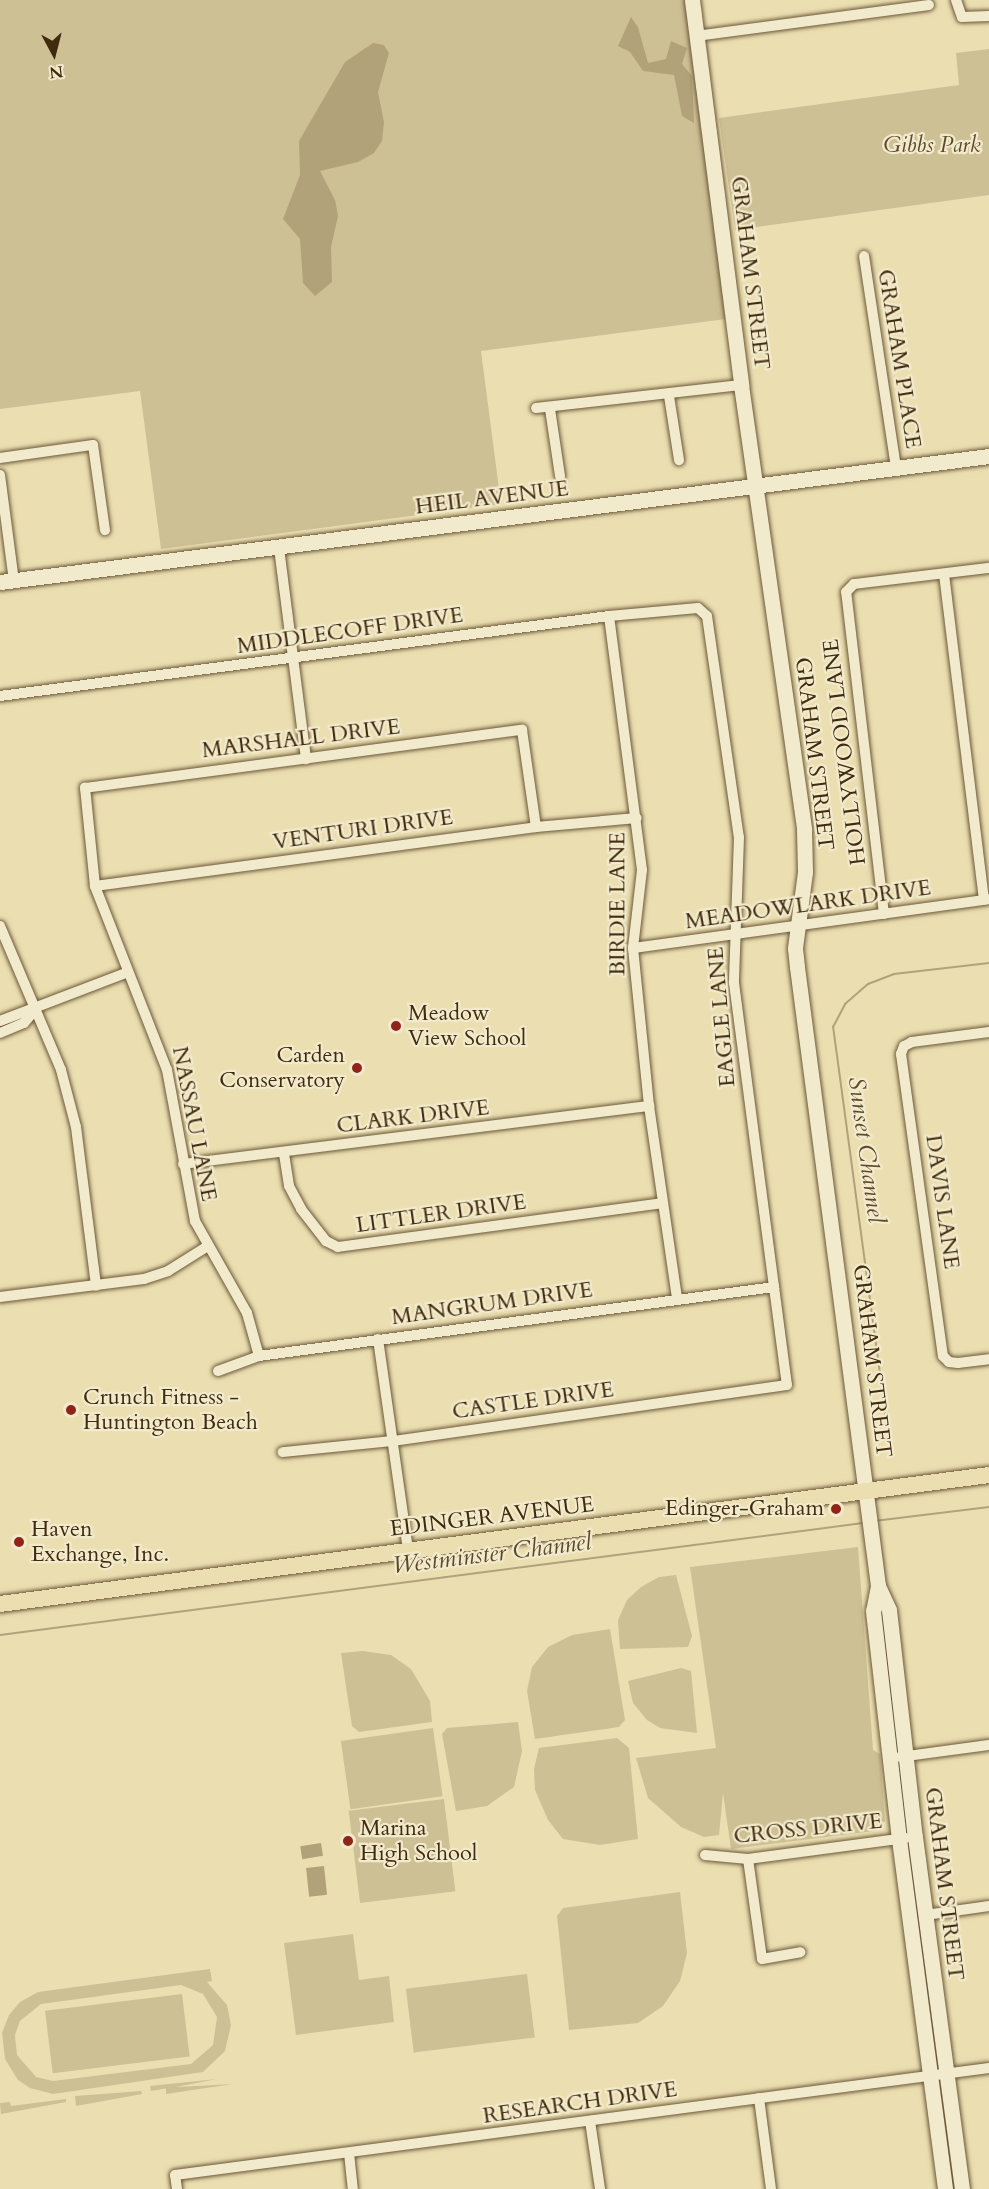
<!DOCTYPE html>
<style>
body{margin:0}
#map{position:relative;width:989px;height:2189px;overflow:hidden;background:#ebdfb1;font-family:Cardo,serif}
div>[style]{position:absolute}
.green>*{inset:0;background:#cec095;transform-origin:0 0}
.water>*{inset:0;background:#b1a27a;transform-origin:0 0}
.stream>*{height:2px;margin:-1px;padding:0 1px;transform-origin:1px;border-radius:1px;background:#b1a27a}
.roads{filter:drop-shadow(0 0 2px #6c5838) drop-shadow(0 0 2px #6c5838)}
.street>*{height:10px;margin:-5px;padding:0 5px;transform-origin:5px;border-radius:5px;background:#f2eacc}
.secondary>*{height:15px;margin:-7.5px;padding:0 7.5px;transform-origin:7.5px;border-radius:7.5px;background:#f2eacc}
.primary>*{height:16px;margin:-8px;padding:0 8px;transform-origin:8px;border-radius:8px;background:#ebdfb1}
.dots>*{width:16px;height:16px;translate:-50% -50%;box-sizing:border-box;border:3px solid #f2eacc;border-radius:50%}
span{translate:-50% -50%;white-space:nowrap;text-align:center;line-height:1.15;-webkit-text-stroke:4.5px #f2eacc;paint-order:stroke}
.park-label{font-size:22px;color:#5d492a;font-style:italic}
.street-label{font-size:22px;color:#412b0f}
.poi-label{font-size:22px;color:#412b0f}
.left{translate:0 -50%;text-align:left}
.right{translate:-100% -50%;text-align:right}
.water-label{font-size:24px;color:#5d492a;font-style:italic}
.north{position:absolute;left:24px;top:24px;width:60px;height:60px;-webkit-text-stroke:4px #f2eacc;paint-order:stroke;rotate:173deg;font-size:16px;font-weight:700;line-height:24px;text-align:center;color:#412b0f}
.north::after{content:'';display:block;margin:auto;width:21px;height:27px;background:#412b0f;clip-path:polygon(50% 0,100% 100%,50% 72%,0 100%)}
</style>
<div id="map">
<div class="green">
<i style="clip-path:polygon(0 0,685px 0,726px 319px,481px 351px,501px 504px,161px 549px,140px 391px,0 409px)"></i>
<i style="clip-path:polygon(989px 49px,989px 195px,735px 230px,719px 118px,959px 85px,956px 53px)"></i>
<i style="clip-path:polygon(858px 1547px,873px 1750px,880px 1754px,885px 1821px,874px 1831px,731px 1849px,723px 1793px,719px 1835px,704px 1837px,681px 1827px,648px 1798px,636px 1758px,716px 1748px,690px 1567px)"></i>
<i style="clip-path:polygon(676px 1575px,692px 1636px,688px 1647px,620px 1649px,618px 1620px,627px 1600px,641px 1587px,659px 1577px)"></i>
<i style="clip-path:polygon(610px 1629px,625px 1720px,619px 1727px,535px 1739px,527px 1691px,532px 1667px,548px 1647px,572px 1635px)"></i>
<i style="clip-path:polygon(363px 1651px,391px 1655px,411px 1669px,430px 1701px,432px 1722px,359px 1732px,352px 1726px,341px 1653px)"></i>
<i style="clip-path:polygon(681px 1668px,691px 1671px,697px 1733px,660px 1728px,647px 1720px,633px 1703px,628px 1681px)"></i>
<i style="clip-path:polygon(518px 1722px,522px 1751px,514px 1787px,487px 1806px,456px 1811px,442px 1734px,447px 1728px)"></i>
<i style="left:433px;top:1728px;width:69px;height:93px;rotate:82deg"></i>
<i style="clip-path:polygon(617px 1738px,629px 1748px,638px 1839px,600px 1845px,563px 1839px,548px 1820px,535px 1790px,534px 1769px,539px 1748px)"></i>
<i style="left:444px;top:1799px;width:93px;height:96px;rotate:83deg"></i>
<i style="clip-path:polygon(680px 1892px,687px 1953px,680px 1981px,663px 2006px,638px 2023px,569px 2030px,557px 1916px,563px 1908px)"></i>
<i style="clip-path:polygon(353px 1934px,359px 1980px,389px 1976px,394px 2022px,296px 2035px,284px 1943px)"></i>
<i style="clip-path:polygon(evenodd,210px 1969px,212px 1981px,207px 1982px,227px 2005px,231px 2025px,225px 2051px,203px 2072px,53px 2094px,30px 2088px,18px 2080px,5px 2059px,2px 2033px,9px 2015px,20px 2002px,38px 1992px,210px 1969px,181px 1985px,203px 1994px,217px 2017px,213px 2045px,191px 2064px,53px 2081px,36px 2077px,17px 2055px,15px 2035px,20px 2021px,41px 2004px,181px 1985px)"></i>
<i style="left:527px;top:1974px;width:64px;height:122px;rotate:83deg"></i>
<i style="left:182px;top:1994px;width:63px;height:138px;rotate:83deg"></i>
<i style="clip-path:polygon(217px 2079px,176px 2087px,233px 2084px,166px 2094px,166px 2088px,174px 2087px,151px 2091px,150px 2086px)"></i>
<i style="clip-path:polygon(141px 2091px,142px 2094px,76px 2106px,75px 2096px)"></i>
<i style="clip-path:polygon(66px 2099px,66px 2102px,1px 2114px,0 2103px,10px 2102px,11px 2106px)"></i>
</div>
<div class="water">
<i style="clip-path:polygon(631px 17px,638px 27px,648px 63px,666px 59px,671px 41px,687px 48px,682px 64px,692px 76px,694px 123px,682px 116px,674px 75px,643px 71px,630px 52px,618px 46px)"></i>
<i style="clip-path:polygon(373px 43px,384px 45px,389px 53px,378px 92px,384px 122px,382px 141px,374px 153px,358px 162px,320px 171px,335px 200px,338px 216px,331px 247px,332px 282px,315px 296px,303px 283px,300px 239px,283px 219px,300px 175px,299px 141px,345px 62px)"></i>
<i style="left:321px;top:1843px;width:13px;height:21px;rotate:81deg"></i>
<i style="left:324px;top:1866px;width:29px;height:18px;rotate:84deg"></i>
</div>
<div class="stream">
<i style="left:891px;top:1455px;width:432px;rotate:-97.7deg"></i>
<i style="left:833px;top:1027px;width:26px;rotate:-62deg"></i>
<i style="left:845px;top:1004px;width:30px;rotate:-41deg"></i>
<i style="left:868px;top:984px;width:28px;rotate:-21deg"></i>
<i style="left:894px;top:974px;width:96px;rotate:-6.6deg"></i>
<i style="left:874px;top:1521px;width:116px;rotate:-6.9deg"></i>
<i style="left:0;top:1635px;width:870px;rotate:-7.39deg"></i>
</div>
<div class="roads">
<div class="street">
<i style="left:956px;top:0;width:18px;rotate:71deg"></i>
<i style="left:962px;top:17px;width:27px;rotate:-2deg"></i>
<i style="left:696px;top:36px;width:235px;rotate:-7.6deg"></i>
<i style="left:864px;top:256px;width:214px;rotate:81.4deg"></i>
<i style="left:669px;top:396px;width:65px;rotate:81.1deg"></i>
<i style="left:536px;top:408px;width:206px;rotate:-6.4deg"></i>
<i style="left:550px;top:409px;width:68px;rotate:81.5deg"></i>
<i style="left:0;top:458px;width:94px;rotate:-8deg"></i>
<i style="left:93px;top:445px;width:86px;rotate:82deg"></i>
<i style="left:0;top:475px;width:107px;rotate:82.5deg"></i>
<i style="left:279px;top:548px;width:213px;rotate:82.7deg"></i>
<i style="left:944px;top:574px;width:328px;rotate:83deg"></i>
<i style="left:609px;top:616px;width:256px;rotate:82.6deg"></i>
<i style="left:642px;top:870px;width:79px;rotate:96.6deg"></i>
<i style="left:633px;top:948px;width:159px;rotate:84.2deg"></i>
<i style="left:649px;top:1106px;width:194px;rotate:81.7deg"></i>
<i style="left:0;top:696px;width:614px;rotate:-7.48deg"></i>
<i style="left:609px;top:616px;width:89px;rotate:-5.1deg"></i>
<i style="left:698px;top:608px;width:12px;rotate:42deg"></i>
<i style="left:707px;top:616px;width:223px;rotate:81.8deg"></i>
<i style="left:739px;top:837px;width:146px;rotate:92deg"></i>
<i style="left:734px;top:983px;width:405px;rotate:82.5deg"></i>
<i style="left:787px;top:1385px;width:399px;rotate:171.9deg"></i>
<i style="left:392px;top:1441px;width:110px;rotate:174.2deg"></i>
<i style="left:95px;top:886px;width:445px;rotate:-7.6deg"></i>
<i style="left:536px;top:827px;width:101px;rotate:-5.1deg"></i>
<i style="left:884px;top:914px;width:324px;rotate:-96.7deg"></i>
<i style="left:846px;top:592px;width:11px;rotate:-45deg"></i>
<i style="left:854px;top:584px;width:136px;rotate:-6.8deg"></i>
<i style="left:0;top:926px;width:156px;rotate:67deg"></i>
<i style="left:61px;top:1070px;width:59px;rotate:75.3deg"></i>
<i style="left:76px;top:1127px;width:160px;rotate:82.8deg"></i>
<i style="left:633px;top:948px;width:359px;rotate:-7.8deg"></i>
<i style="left:0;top:1021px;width:137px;rotate:-20.9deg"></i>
<i style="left:989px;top:1032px;width:78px;rotate:172.6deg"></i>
<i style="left:912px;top:1042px;width:9px;rotate:153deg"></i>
<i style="left:904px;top:1046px;width:9px;rotate:111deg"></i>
<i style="left:901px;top:1054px;width:305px;rotate:82.1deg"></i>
<i style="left:943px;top:1356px;width:8px;rotate:45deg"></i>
<i style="left:949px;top:1362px;width:9px;rotate:6deg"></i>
<i style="left:958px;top:1363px;width:31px;rotate:-7deg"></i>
<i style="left:0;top:1033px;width:26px;rotate:-23deg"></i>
<i style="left:24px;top:1023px;width:16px;rotate:-50deg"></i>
<i style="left:284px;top:1154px;width:32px;rotate:81deg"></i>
<i style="left:289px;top:1186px;width:26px;rotate:62deg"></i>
<i style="left:301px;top:1209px;width:41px;rotate:52deg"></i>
<i style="left:326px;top:1241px;width:13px;rotate:27deg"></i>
<i style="left:338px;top:1247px;width:327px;rotate:-7.7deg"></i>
<i style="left:183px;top:1164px;width:470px;rotate:-7.1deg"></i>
<i style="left:0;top:1297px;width:145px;rotate:-7.1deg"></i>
<i style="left:144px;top:1279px;width:25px;rotate:-18deg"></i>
<i style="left:168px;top:1271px;width:47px;rotate:-32deg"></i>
<i style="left:378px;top:1339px;width:214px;rotate:81.9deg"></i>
<i style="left:259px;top:1356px;width:45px;rotate:-105.6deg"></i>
<i style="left:247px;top:1313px;width:106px;rotate:-119.5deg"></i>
<i style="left:195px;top:1221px;width:154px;rotate:-100.5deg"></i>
<i style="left:167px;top:1070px;width:198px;rotate:-111.4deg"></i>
<i style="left:95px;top:886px;width:99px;rotate:-95.8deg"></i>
<i style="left:85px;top:788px;width:441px;rotate:-7.6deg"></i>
<i style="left:522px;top:730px;width:98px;rotate:81.8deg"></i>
<i style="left:218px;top:1371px;width:44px;rotate:-20.1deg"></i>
<i style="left:259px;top:1356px;width:520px;rotate:-7.63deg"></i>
<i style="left:900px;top:1757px;width:90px;rotate:-7.7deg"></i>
<i style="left:705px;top:1855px;width:43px;rotate:5.3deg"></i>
<i style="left:748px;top:1859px;width:159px;rotate:-7.6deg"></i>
<i style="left:748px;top:1859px;width:101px;rotate:82deg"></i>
<i style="left:762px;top:1959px;width:39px;rotate:-10deg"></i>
<i style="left:925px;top:1915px;width:65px;rotate:-8deg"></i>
<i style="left:759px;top:2098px;width:92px;rotate:82.5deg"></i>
<i style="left:590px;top:2121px;width:69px;rotate:81.6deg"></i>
<i style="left:349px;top:2153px;width:36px;rotate:84deg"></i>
<i style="left:177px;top:2189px;width:14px;rotate:-98deg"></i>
<i style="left:175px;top:2175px;width:821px;rotate:-7.49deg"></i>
</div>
<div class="secondary">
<i style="left:692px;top:0;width:388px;rotate:82.7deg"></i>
<i style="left:741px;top:385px;width:449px;rotate:81.9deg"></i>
<i style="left:804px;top:830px;width:42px;rotate:88.6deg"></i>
<i style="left:805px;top:872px;width:77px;rotate:97.5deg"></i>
<i style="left:795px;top:948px;width:19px;rotate:84deg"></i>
<i style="left:797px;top:967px;width:624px;rotate:82.54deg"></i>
<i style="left:878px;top:1586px;width:26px;rotate:65deg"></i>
<i style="left:889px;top:1610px;width:228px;rotate:83.5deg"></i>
<i style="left:915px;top:1837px;width:355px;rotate:82.4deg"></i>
<i style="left:0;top:582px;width:997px;rotate:-7.26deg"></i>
<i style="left:878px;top:1586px;width:25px;rotate:101deg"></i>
<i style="left:873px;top:1611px;width:229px;rotate:83.5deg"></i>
<i style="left:899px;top:1839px;width:353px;rotate:82.5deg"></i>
</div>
<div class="primary">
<i style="left:0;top:1604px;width:997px;rotate:-7.43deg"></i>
</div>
</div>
<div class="dots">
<i style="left:396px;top:1026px;background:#8f2418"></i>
<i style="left:357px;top:1068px;background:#8f2418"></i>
<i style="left:71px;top:1410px;background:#8f2418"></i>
<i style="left:836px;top:1509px;background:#8f2418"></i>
<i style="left:19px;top:1542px;background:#8f2418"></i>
<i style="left:348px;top:1841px;background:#8f2418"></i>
</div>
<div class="park-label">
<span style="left:932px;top:146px">Gibbs Park</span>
</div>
<div class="street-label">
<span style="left:750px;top:273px;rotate:83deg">GRAHAM STREET</span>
<span style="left:899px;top:359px;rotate:81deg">GRAHAM PLACE</span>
<span style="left:492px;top:498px;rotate:-7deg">HEIL AVENUE</span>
<span style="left:350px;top:631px;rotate:-8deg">MIDDLECOFF DRIVE</span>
<span style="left:301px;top:739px;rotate:-7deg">MARSHALL DRIVE</span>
<span style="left:845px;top:752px;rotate:-97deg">HOLLYWOOD LANE</span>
<span style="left:814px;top:754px;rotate:83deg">GRAHAM STREET</span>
<span style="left:363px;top:830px;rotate:-8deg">VENTURI DRIVE</span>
<span style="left:618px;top:904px;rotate:-90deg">BIRDIE LANE</span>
<span style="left:808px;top:905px;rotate:-8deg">MEADOWLARK DRIVE</span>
<span style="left:722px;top:1017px;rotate:-95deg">EAGLE LANE</span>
<span style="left:413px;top:1117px;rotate:-7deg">CLARK DRIVE</span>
<span style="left:194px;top:1124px;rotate:79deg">NASSAU LANE</span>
<span style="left:942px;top:1202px;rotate:82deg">DAVIS LANE</span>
<span style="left:441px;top:1214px;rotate:-8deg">LITTLER DRIVE</span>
<span style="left:492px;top:1304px;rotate:-8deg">MANGRUM DRIVE</span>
<span style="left:872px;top:1361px;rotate:83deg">GRAHAM STREET</span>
<span style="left:533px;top:1401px;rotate:-8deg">CASTLE DRIVE</span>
<span style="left:492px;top:1517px;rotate:-7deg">EDINGER AVENUE</span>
<span style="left:808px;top:1829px;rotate:-6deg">CROSS DRIVE</span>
<span style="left:944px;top:1884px;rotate:83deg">GRAHAM STREET</span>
<span style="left:580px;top:2103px;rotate:-8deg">RESEARCH DRIVE</span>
</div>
<div class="poi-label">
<span class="left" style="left:408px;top:1026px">Meadow<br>View School</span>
<span class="right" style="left:345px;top:1068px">Carden<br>Conservatory</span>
<span class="left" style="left:83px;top:1410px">Crunch Fitness -<br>Huntington Beach</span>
<span class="right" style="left:824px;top:1509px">Edinger-Graham</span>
<span class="left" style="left:31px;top:1542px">Haven<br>Exchange, Inc.</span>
<span class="left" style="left:360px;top:1841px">Marina<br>High School</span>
</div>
<div class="water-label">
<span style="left:866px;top:1150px;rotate:82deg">Sunset Channel</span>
<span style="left:492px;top:1554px;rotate:-7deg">Westminster Channel</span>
</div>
<div class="north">N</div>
</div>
